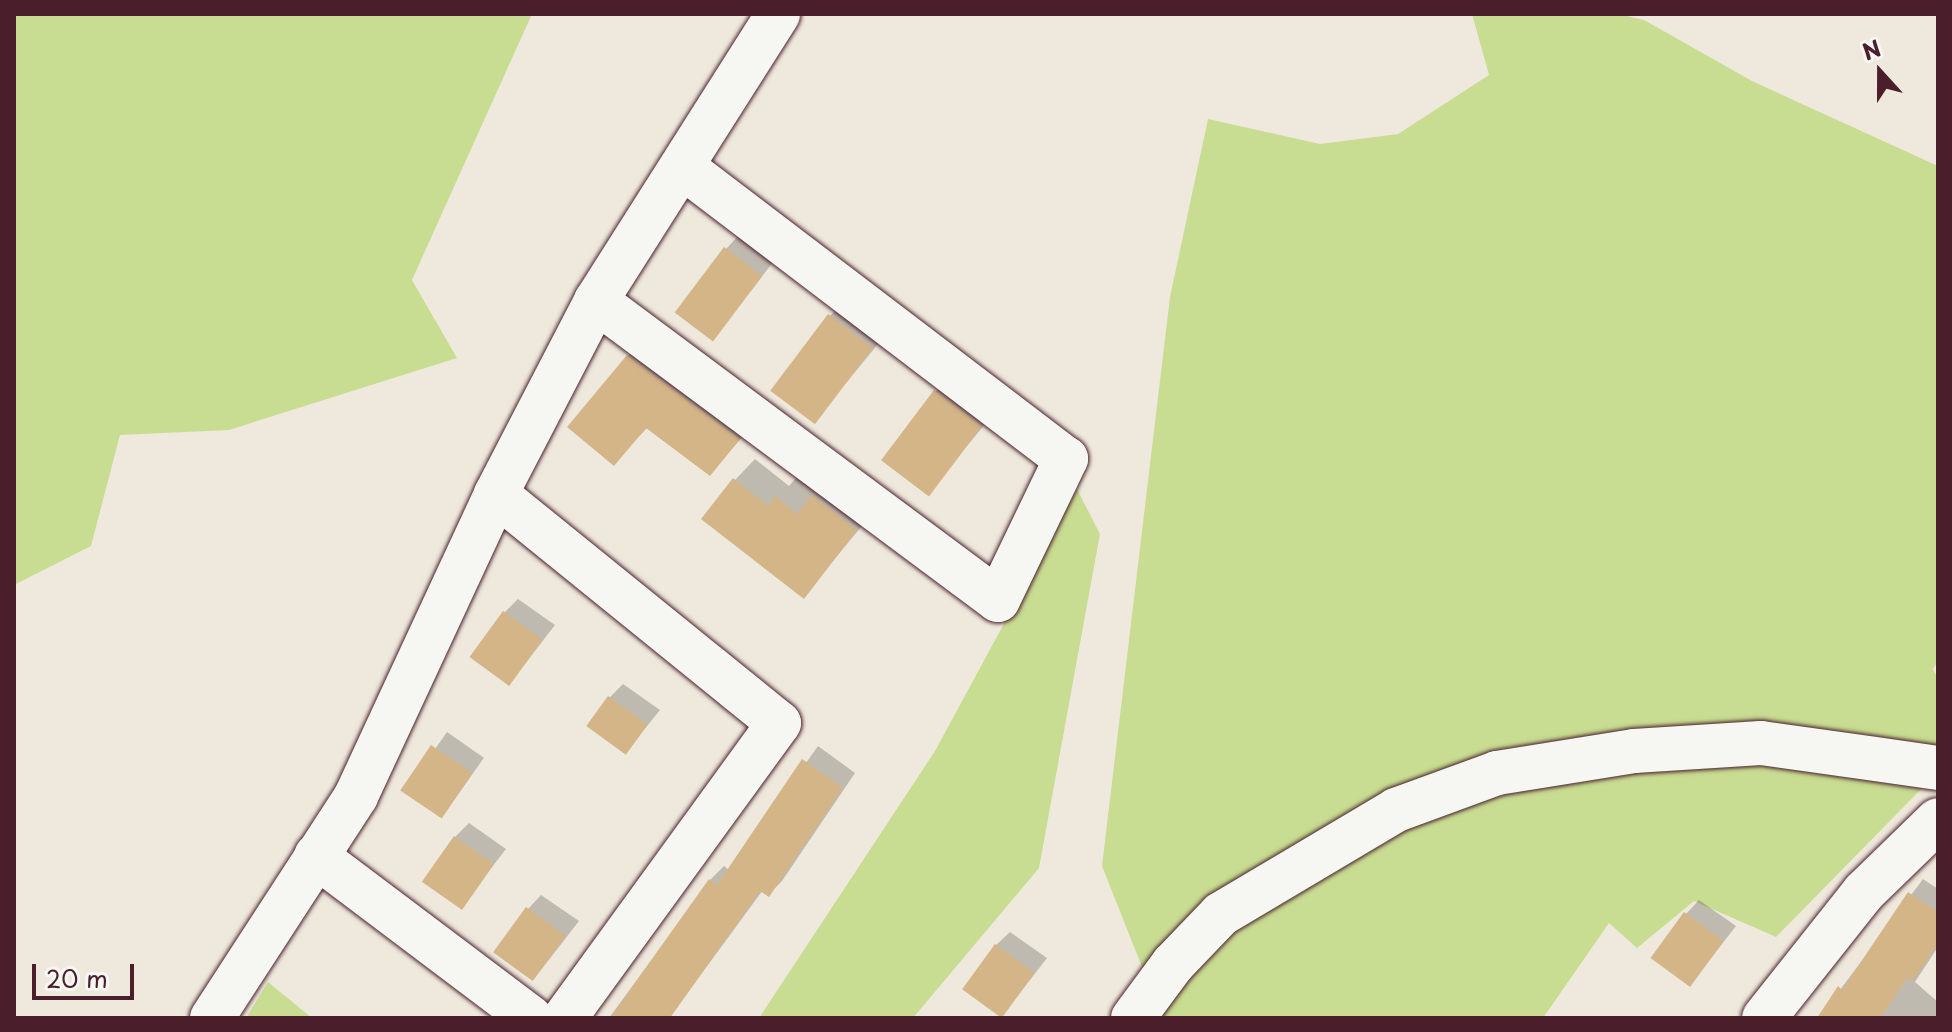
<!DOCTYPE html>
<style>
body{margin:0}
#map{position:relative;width:1952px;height:1032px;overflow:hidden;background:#efe9dd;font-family:"Playpen Sans",sans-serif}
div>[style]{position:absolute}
.green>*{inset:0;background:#c9dd92}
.shadow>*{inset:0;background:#0003;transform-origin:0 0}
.building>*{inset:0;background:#d4b588;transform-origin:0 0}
.roads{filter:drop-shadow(0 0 2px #4a1f2b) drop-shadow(0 0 2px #4a1f2b)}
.minor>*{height:44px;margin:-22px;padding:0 22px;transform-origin:22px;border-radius:22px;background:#f6f6f2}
span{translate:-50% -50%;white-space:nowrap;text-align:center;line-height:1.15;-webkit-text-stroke:6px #f6f6f2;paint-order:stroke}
.frame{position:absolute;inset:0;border:16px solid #4a1f2b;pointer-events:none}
.north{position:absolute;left:1840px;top:32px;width:80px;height:80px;-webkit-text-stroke:6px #f6f6f2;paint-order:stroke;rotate:339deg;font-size:22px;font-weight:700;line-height:32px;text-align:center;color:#4a1f2b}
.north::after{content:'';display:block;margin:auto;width:28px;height:36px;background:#4a1f2b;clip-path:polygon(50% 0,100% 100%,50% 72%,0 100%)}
.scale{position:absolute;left:32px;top:964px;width:102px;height:36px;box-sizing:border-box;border:4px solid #4a1f2b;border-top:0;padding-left:10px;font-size:24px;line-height:28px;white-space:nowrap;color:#4a1f2b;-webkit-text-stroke:6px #f6f6f2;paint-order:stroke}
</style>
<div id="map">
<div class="green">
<i style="clip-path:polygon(14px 14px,532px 14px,412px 280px,457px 358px,229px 430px,120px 435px,91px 546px,14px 585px)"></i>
<i style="clip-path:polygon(1472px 14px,1618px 14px,1644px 20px,1752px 81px,1938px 166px,1938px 661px,1933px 669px,1938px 679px,1938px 772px,1776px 937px,1694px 901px,1637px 948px,1609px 923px,1543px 1018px,1110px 1018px,1144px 972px,1102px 866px,1170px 297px,1208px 119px,1320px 144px,1398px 134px,1489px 75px)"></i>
<i style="clip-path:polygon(1077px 489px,1100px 534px,1039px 868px,913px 1018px,759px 1018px,935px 751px)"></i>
<i style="clip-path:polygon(268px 982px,312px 1018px,246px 1018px)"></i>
</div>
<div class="shadow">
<i style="clip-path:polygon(739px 235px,774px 261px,713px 339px,726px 249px)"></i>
<i style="clip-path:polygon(850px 295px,892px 327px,814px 422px,830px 316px)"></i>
<i style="clip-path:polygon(647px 337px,758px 419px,710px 474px,648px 427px,614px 463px,628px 356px)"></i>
<i style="clip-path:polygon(956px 371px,1001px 405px,927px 494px,936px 391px)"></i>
<i style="clip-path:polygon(755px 459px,789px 486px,797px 477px,817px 493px,834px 476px,876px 509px,804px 596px,735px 480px)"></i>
<i style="clip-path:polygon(518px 599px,555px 625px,510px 683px,504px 613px)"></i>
<i style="clip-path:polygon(623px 684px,660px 710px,626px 752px,609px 698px)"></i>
<i style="left:447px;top:732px;width:45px;height:73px;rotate:35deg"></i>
<i style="clip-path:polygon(818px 746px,855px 773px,782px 881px,768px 895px,763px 890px,669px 1018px,609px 1018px,710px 880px,724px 866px,729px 870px)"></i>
<i style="clip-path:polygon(469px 823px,506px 849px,461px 907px,455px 837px)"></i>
<i style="clip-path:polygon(1923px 879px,1938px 889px,1938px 947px,1915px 982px,1938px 1002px,1938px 1018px,1819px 1018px)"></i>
<i style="clip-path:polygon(541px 895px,579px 921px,534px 979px,528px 909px)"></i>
<i style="clip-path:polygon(1699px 900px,1736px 926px,1691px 984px,1686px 914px)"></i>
<i style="clip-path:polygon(1010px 932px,1047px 958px,1002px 1016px,996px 945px)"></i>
</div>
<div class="building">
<i style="left:724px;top:247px;width:48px;height:82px;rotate:37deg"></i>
<i style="left:828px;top:314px;width:56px;height:96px;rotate:37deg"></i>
<i style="clip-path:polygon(627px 355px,740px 439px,710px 476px,646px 428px,614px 466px,567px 427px)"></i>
<i style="left:934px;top:390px;width:60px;height:88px;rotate:37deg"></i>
<i style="clip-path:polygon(733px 478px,768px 506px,775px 496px,797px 514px,812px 495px,857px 530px,804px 599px,701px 519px)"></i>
<i style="left:503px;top:611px;width:49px;height:57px;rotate:36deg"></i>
<i style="left:608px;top:696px;width:49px;height:37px;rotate:36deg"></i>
<i style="left:431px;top:745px;width:50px;height:55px;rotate:34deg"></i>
<i style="clip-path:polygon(802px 759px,843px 788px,769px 897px,760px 891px,670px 1018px,610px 1018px,709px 879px,717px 885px)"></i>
<i style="left:454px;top:836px;width:49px;height:56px;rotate:35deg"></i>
<i style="clip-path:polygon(1908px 892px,1938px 912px,1938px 943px,1913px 981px,1908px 977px,1882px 1016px,1886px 1018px,1817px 1018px,1838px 986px,1842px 990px)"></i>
<i style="left:526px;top:907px;width:49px;height:56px;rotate:36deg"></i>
<i style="left:1684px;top:912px;width:49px;height:57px;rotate:36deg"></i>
<i style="left:995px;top:944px;width:49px;height:56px;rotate:36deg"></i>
</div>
<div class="roads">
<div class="minor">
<i style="left:596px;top:301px;width:501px;rotate:36.64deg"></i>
<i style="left:998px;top:600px;width:157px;rotate:-64.3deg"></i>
<i style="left:1066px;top:459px;width:480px;rotate:-142.7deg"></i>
<i style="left:496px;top:494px;width:364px;rotate:39deg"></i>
<i style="left:779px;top:723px;width:364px;rotate:126deg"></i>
<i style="left:316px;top:856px;width:269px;rotate:37deg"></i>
<i style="left:212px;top:1018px;width:265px;rotate:-57deg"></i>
<i style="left:356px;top:796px;width:333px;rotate:-65.1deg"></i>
<i style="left:496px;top:494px;width:217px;rotate:-62.6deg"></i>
<i style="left:596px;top:301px;width:340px;rotate:-57.6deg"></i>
<i style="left:1133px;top:1018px;width:67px;rotate:-53.5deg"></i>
<i style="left:1173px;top:964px;width:69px;rotate:-46.2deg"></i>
<i style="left:1221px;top:914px;width:204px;rotate:-30.7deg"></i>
<i style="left:1396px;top:810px;width:108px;rotate:-20.1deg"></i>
<i style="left:1497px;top:773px;width:139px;rotate:-9.1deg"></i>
<i style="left:1634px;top:751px;width:127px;rotate:-3.6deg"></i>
<i style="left:1761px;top:743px;width:179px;rotate:8deg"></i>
<i style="left:1764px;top:1018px;width:161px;rotate:-51.6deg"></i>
<i style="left:1864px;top:892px;width:103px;rotate:-44.2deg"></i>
</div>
</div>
<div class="frame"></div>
<div class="north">N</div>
<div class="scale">20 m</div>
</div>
